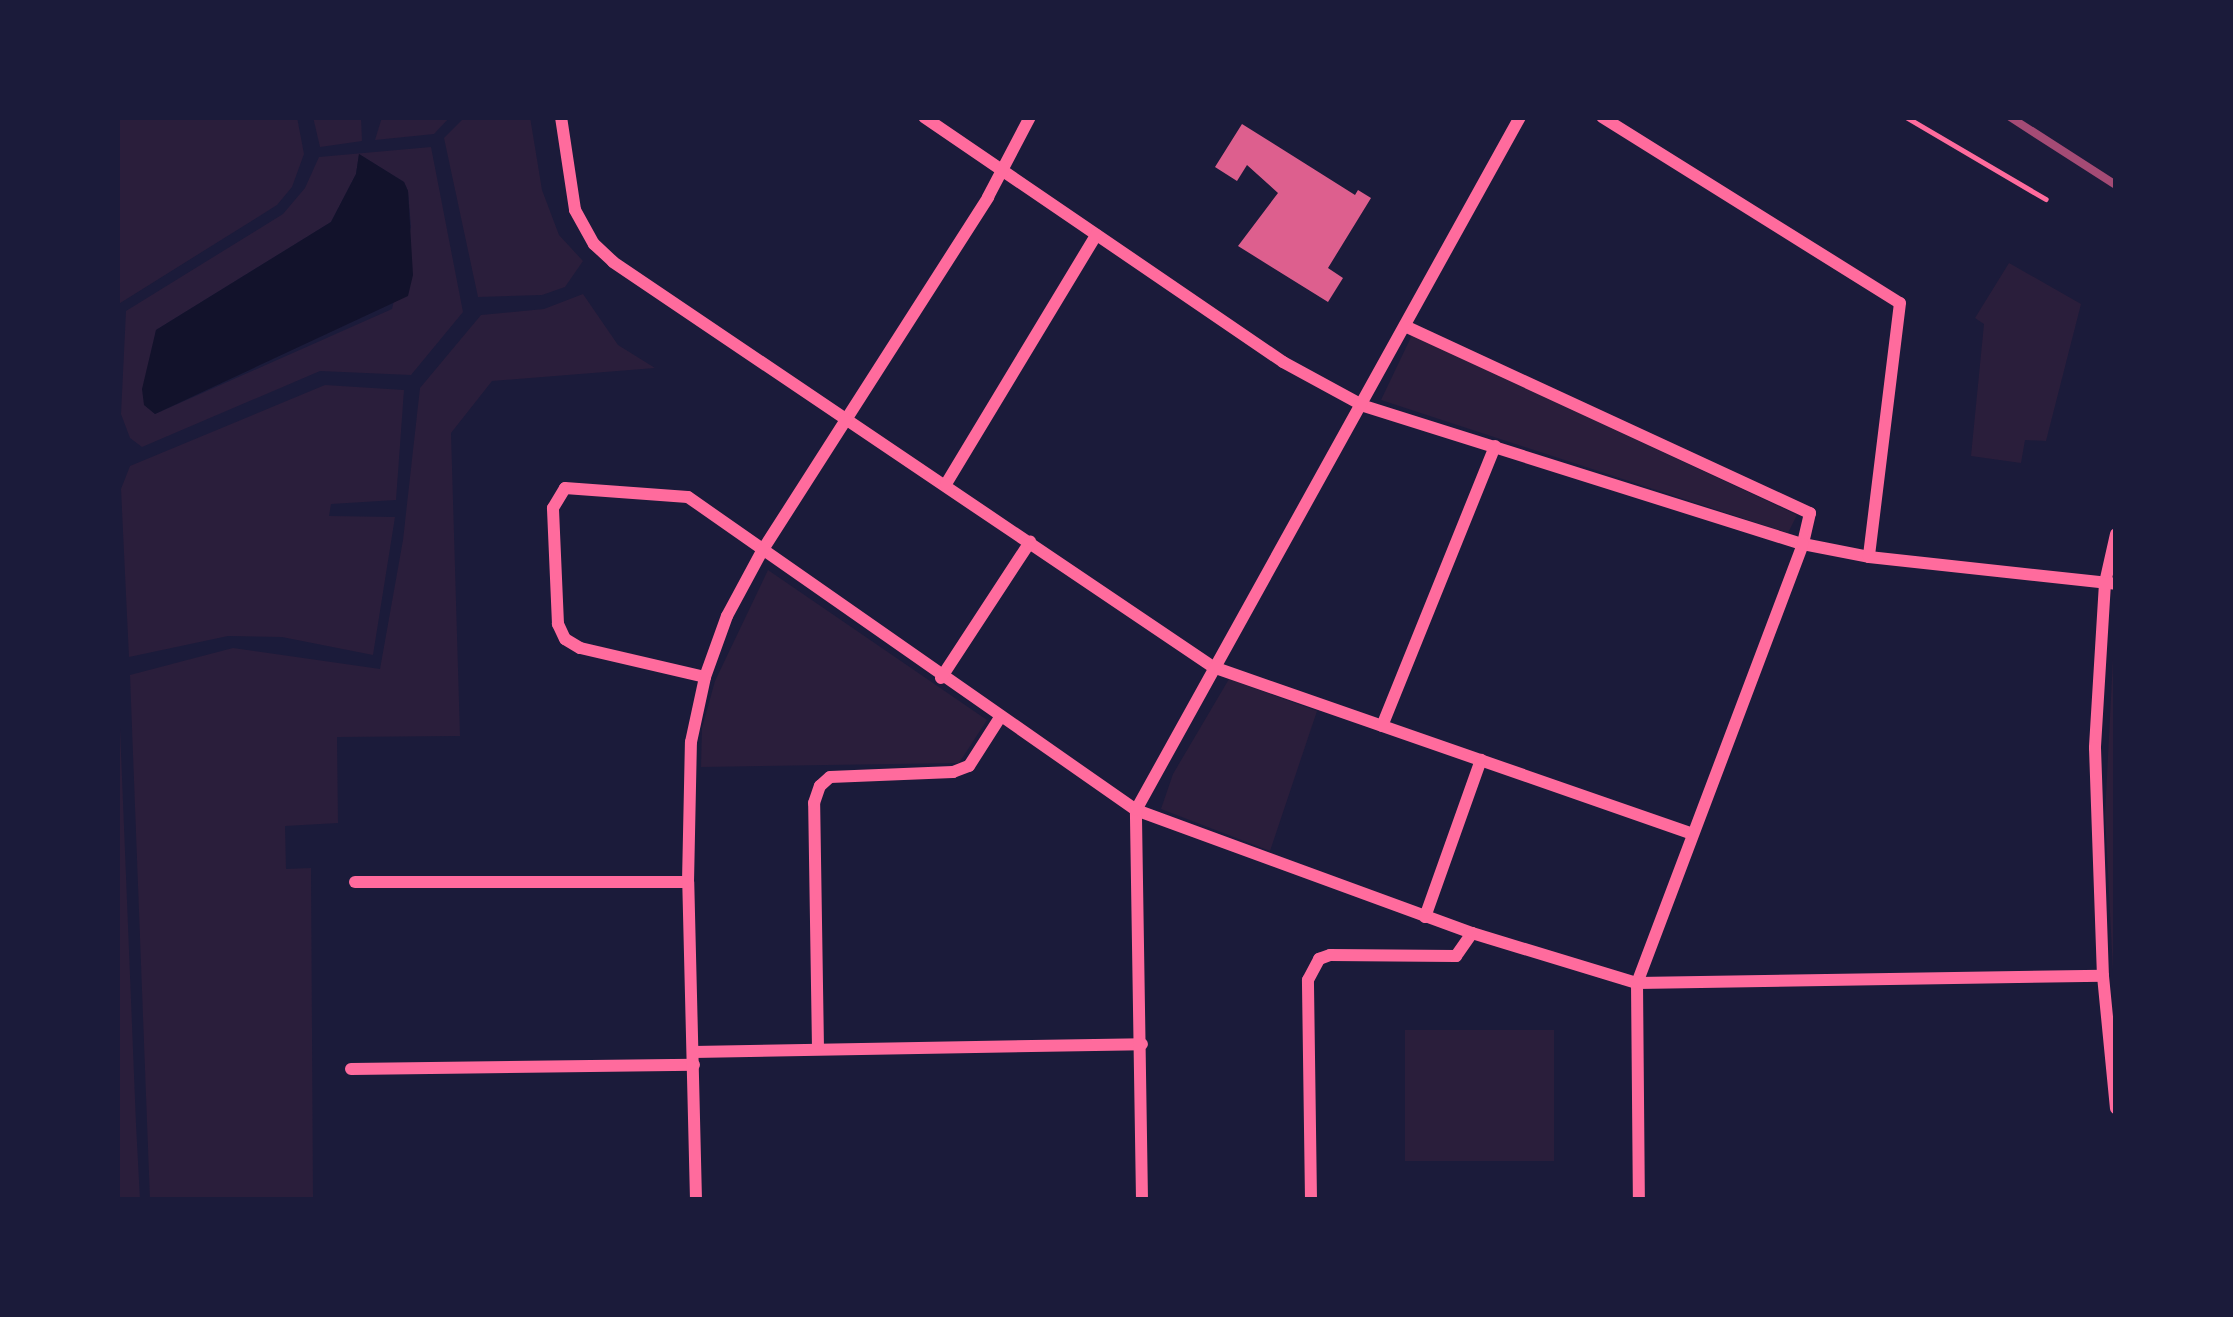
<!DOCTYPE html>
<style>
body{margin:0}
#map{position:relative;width:2233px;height:1317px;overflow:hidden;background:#1b1b3a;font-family:Montserrat,sans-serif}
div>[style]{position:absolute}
.green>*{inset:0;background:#2a1e3b;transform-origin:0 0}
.water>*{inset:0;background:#12122b}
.building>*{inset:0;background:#dd5f8e}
.path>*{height:4.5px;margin:-2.25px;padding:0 2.25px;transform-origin:2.25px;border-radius:2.25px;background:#ff6b9d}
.minor>*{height:12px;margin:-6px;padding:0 6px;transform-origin:6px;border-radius:6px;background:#ff6b9d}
.rail>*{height:8px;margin:-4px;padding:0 4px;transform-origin:4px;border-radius:4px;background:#a44b75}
span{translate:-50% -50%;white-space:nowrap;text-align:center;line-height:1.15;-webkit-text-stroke:9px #1b1b3a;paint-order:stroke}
.frame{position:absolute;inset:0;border:120px solid #1b1b3a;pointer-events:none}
</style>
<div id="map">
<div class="green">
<i style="clip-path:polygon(117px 117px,297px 117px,304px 154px,292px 187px,277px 205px,117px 305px)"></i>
<i style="clip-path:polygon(313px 117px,361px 117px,362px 141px,320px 147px)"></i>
<i style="clip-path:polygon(382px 117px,450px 117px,434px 134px,375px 140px)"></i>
<i style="clip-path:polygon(465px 117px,530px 117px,542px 190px,559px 235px,583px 261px,565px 287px,542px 295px,478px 297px,444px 138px)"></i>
<i style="clip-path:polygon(evenodd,431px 147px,463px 312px,411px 375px,320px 371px,142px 447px,130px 438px,121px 414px,126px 311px,283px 214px,305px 188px,319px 157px,431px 147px,359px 154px,404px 182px,408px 191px,411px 227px,392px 309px,155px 414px,145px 405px,156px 330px,331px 222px,356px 174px,359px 154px)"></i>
<i style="clip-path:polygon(2009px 263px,2081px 304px,2046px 441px,2025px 440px,2021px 463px,1971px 456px,1984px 324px,1975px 318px)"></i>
<i style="clip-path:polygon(583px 294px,618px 345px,655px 368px,492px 381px,451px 433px,460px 736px,337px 737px,338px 823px,285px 826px,286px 869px,311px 868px,313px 1197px,340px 1200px,150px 1200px,130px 675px,233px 648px,380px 669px,403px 540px,420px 388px,481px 315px,544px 309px)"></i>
<i style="clip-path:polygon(1412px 335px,1797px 515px,1788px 533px,1381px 400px)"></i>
<i style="clip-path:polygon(325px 385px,404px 390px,396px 500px,331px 504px,329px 516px,395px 517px,373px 655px,282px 637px,228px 636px,129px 657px,121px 489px,130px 466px)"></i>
<i style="clip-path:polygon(768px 570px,987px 720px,959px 763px,701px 767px,702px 728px,715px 681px)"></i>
<i style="clip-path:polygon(2116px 599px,2116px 1031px,2105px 815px)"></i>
<i style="clip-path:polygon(117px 653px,136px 1124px,140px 1200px,117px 1200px)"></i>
<i style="clip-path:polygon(1229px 679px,1317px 711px,1270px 851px,1161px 809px,1173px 774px)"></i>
<i style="left:1554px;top:1030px;width:131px;height:149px;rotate:90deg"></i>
</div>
<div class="water">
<i style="clip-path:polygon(359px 154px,404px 182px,408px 191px,413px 275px,408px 296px,155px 414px,144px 405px,142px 389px,156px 330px,331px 222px,356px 174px)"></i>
</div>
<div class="building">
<i style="clip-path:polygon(1242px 124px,1355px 195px,1358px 190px,1371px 198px,1328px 268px,1343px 278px,1328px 302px,1238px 246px,1278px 193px,1247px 165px,1237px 181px,1215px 167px)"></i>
</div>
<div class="path">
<i style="left:1906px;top:117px;width:162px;rotate:30.4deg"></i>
</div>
<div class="minor">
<i style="left:561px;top:117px;width:94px;rotate:81.4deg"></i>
<i style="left:575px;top:210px;width:39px;rotate:61deg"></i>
<i style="left:594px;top:244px;width:26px;rotate:43deg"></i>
<i style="left:613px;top:262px;width:724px;rotate:34.02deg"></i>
<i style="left:1213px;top:667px;width:505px;rotate:19.19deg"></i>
<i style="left:924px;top:117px;width:435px;rotate:34.3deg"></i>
<i style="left:1283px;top:362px;width:92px;rotate:28.5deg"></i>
<i style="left:1364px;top:406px;width:460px;rotate:17.5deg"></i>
<i style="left:1803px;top:544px;width:67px;rotate:11.1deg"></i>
<i style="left:1869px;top:557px;width:248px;rotate:6.2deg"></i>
<i style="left:1602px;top:117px;width:351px;rotate:32deg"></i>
<i style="left:1900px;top:303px;width:256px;rotate:97deg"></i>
<i style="left:1407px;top:327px;width:444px;rotate:24.8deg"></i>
<i style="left:1810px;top:513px;width:32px;rotate:103deg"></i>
<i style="left:1803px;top:544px;width:469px;rotate:110.7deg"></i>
<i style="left:1637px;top:983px;width:217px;rotate:89.5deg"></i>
<i style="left:946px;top:484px;width:291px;rotate:-58.9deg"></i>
<i style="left:2116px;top:534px;width:50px;rotate:102.7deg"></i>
<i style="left:2105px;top:583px;width:165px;rotate:93.5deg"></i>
<i style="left:2095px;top:748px;width:228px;rotate:88deg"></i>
<i style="left:2103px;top:976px;width:133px;rotate:84.4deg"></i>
<i style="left:705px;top:677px;width:128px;rotate:-166.9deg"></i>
<i style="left:580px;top:648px;width:17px;rotate:-149deg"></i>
<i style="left:565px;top:639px;width:17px;rotate:-115deg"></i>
<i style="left:558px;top:624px;width:116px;rotate:-92.5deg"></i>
<i style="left:553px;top:508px;width:23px;rotate:-59deg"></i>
<i style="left:565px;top:488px;width:123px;rotate:4.2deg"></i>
<i style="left:688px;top:497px;width:547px;rotate:34.94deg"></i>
<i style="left:1136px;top:810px;width:358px;rotate:20.1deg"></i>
<i style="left:941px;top:678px;width:163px;rotate:-56.8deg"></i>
<i style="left:1382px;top:726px;width:302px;rotate:-68deg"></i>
<i style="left:355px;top:882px;width:333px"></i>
<i style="left:1425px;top:917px;width:167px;rotate:-70.4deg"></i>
<i style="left:818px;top:1049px;width:246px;rotate:-90.9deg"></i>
<i style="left:814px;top:803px;width:18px;rotate:-71deg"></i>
<i style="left:820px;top:786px;width:13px;rotate:-42deg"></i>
<i style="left:830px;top:777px;width:123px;rotate:-2.3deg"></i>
<i style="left:953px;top:772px;width:17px;rotate:-21deg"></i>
<i style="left:969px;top:766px;width:56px;rotate:-57.4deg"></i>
<i style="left:693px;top:1052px;width:449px;rotate:-1deg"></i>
<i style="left:351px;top:1069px;width:343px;rotate:-0.7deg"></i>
<i style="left:696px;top:1200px;width:318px;rotate:-91.4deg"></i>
<i style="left:688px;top:882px;width:140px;rotate:-88.8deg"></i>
<i style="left:691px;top:742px;width:66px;rotate:-77.8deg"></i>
<i style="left:705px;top:677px;width:65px;rotate:-70.2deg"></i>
<i style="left:727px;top:616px;width:74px;rotate:-61.7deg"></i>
<i style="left:762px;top:551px;width:420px;rotate:-57.4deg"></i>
<i style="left:988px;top:197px;width:90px;rotate:-62.3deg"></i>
<i style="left:1142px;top:1200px;width:390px;rotate:-90.9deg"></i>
<i style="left:1136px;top:810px;width:792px;rotate:-61.01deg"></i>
<i style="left:1311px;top:1200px;width:220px;rotate:-90.8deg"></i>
<i style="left:1308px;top:980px;width:24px;rotate:-62deg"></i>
<i style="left:1319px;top:959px;width:12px;rotate:-20deg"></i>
<i style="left:1330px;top:955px;width:126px;rotate:0.5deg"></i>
<i style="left:1456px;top:956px;width:28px;rotate:-55deg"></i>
<i style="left:1472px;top:933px;width:172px;rotate:16.9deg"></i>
<i style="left:1637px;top:983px;width:466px;rotate:-0.9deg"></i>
</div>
<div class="rail">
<i style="left:2010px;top:117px;width:126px;rotate:32.7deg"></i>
</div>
<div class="frame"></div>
</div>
